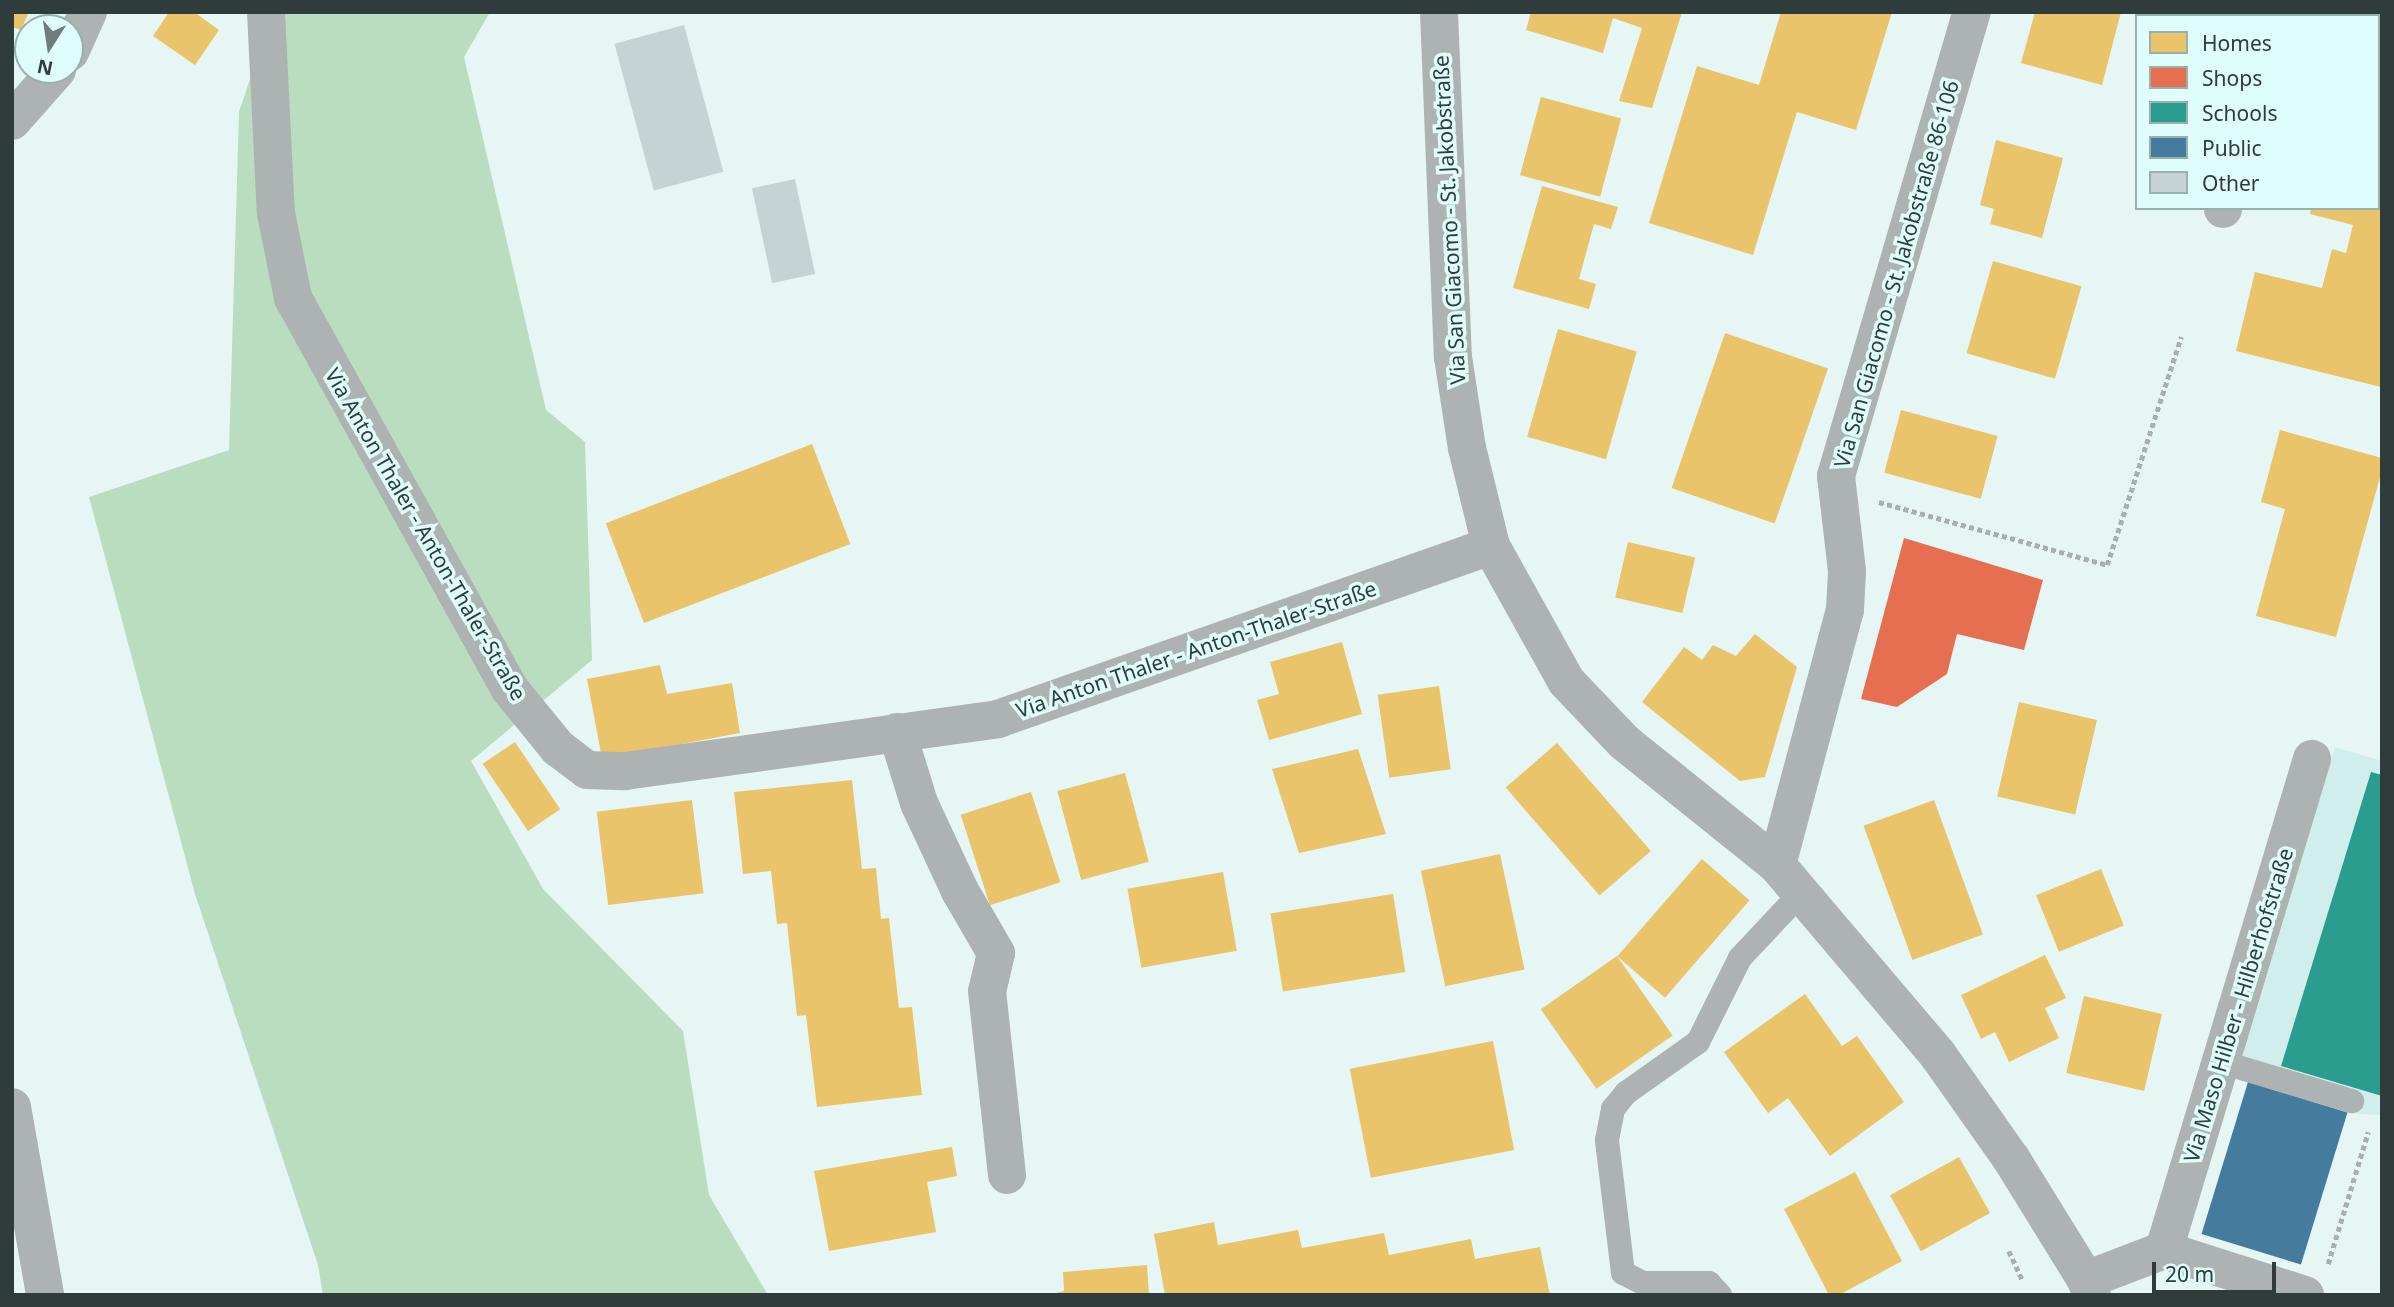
<!DOCTYPE html>
<meta charset="utf-8">
<style>
body{margin:0}
#map{position:relative;width:2394px;height:1307px;overflow:hidden;background:#e5f6f5;font-family:"Noto Sans",sans-serif}
div>[style]{position:absolute}
.built>*{inset:0;background:#d0eeec}
.forest>*{inset:0;background:#bbddbf}
.homes>*{inset:0;background:#e9c46a;transform-origin:0 0}
.shops>*{inset:0;background:#e76f51}
.schools>*{inset:0;background:#2a9d8f}
.public>*{inset:0;background:#457b9d;transform-origin:0 0}
.building>*{inset:0;background:#c6d3d5;transform-origin:0 0}
.path>*{height:4.5px;margin-top:-2.25px;transform-origin:0;background:repeating-linear-gradient(90deg,#a8b0af 0 5px,transparent 0 8.5px)}
.service>*{height:24px;margin:-12px;padding:0 12px;transform-origin:12px;border-radius:12px;background:#acb3b2}
.minor>*{height:38px;margin:-19px;padding:0 19px;transform-origin:19px;border-radius:19px;background:#acb3b2}
.tertiary>*{height:38px;margin:-19px;padding:0 19px;transform-origin:19px;border-radius:19px;background:#acb3b2}
span{translate:-50% -50%;white-space:nowrap;text-align:center;line-height:1.15;-webkit-text-stroke:7px #defdfb;paint-order:stroke}
.street-label{font-size:21px;color:#303c3b}
.frame{position:absolute;inset:0;border:14px solid #303c3b;pointer-events:none}
.legend{position:absolute;left:2135px;top:14px;width:245px;height:196px;box-sizing:border-box;background:#defdfb;border:2px solid #98b0ae;margin:0;padding:9px 12px;list-style:none;font-size:21px;color:#303c3b}
.legend li{display:flex;align-items:center;gap:14px;height:35px}
.legend b{width:35px;border:2px solid #98b0ae}
.north{position:absolute;left:14px;top:14px;width:70px;height:70px;box-sizing:border-box;background:#defdfb;border:2px solid #98b0ae;border-radius:50%;rotate:192deg;font-size:19px;font-weight:700;line-height:28px;text-align:center;color:#303c3b}
.north::after{content:'';display:block;margin:auto;width:24px;height:32px;background:#6f7d7c;clip-path:polygon(50% 0,100% 100%,50% 72%,0 100%)}
.scale{position:absolute;left:2152px;top:1262px;width:124px;height:32px;box-sizing:border-box;border:4px solid #303c3b;border-top:0;padding-left:9px;font-size:21px;line-height:24px;white-space:nowrap;color:#303c3b;-webkit-text-stroke:5px #defdfb;paint-order:stroke}
</style>
<div id="map">
<div class="built">
<i style="clip-path:polygon(2335px 747px,2382px 761px,2382px 1115px,2347px 1113px,2227px 1076px)"></i>
</div>
<div class="forest">
<i style="clip-path:polygon(280px 12px,490px 12px,464px 57px,546px 410px,585px 442px,592px 660px,471px 761px,543px 889px,683px 1031px,709px 1195px,768px 1295px,323px 1295px,318px 1265px,195px 894px,89px 497px,229px 450px,239px 112px,260px 49px)"></i>
</div>
<div class="homes">
<i style="clip-path:polygon(12px 12px,29px 12px,21px 30px,12px 27px)"></i>
<i style="clip-path:polygon(169px 12px,194px 12px,219px 30px,195px 65px,153px 36px)"></i>
<i style="clip-path:polygon(1531px 12px,1682px 12px,1652px 108px,1619px 101px,1642px 28px,1613px 18px,1603px 53px,1526px 30px)"></i>
<i style="clip-path:polygon(1781px 12px,1892px 12px,1856px 130px,1797px 112px,1753px 255px,1649px 223px,1697px 66px,1759px 85px)"></i>
<i style="clip-path:polygon(2035px 12px,2121px 12px,2102px 85px,2021px 63px)"></i>
<i style="left:1541px;top:97px;width:83px;height:81px;rotate:15deg"></i>
<i style="clip-path:polygon(2378px 134px,2382px 135px,2381px 387px,2236px 351px,2255px 272px,2322px 288px,2332px 249px,2346px 253px,2353px 225px,2310px 214px,2311px 208px,2378px 208px)"></i>
<i style="clip-path:polygon(1996px 140px,2063px 158px,2042px 238px,1990px 224px,1994px 209px,1980px 205px)"></i>
<i style="clip-path:polygon(1542px 186px,1618px 207px,1611px 229px,1594px 224px,1579px 279px,1596px 284px,1589px 309px,1513px 288px)"></i>
<i style="left:1993px;top:261px;width:92px;height:96px;rotate:16deg"></i>
<i style="left:1558px;top:329px;width:82px;height:112px;rotate:16deg"></i>
<i style="left:1725px;top:333px;width:109px;height:164px;rotate:19deg"></i>
<i style="left:1901px;top:410px;width:100px;height:65px;rotate:15deg"></i>
<i style="clip-path:polygon(2280px 430px,2382px 458px,2382px 470px,2336px 637px,2256px 616px,2285px 509px,2261px 502px)"></i>
<i style="left:812px;top:444px;width:107px;height:221px;rotate:69deg"></i>
<i style="left:1628px;top:542px;width:69px;height:57px;rotate:13deg"></i>
<i style="clip-path:polygon(1755px 634px,1797px 667px,1765px 777px,1740px 781px,1642px 702px,1684px 647px,1702px 660px,1713px 645px,1736px 656px)"></i>
<i style="clip-path:polygon(1342px 642px,1362px 714px,1269px 740px,1257px 700px,1279px 694px,1270px 662px)"></i>
<i style="clip-path:polygon(660px 665px,667px 694px,732px 683px,740px 733px,602px 759px,587px 679px)"></i>
<i style="left:1439px;top:686px;width:84px;height:62px;rotate:82deg"></i>
<i style="left:2019px;top:702px;width:80px;height:97px;rotate:13deg"></i>
<i style="left:515px;top:742px;width:81px;height:39px;rotate:56deg"></i>
<i style="left:1557px;top:743px;width:143px;height:68px;rotate:49deg"></i>
<i style="clip-path:polygon(1358px 749px,1386px 834px,1299px 853px,1272px 769px)"></i>
<i style="left:1125px;top:773px;width:92px;height:70px;rotate:75deg"></i>
<i style="clip-path:polygon(852px 780px,862px 869px,876px 868px,881px 919px,889px 918px,899px 1008px,912px 1007px,922px 1095px,817px 1107px,806px 1015px,797px 1016px,787px 923px,777px 924px,771px 871px,743px 874px,734px 792px)"></i>
<i style="left:1031px;top:792px;width:95px;height:74px;rotate:72deg"></i>
<i style="left:692px;top:800px;width:94px;height:96px;rotate:83deg"></i>
<i style="left:1934px;top:800px;width:143px;height:75px;rotate:70deg"></i>
<i style="left:1500px;top:854px;width:118px;height:81px;rotate:78deg"></i>
<i style="left:1702px;top:859px;width:63px;height:129px;rotate:41deg"></i>
<i style="left:2101px;top:869px;width:61px;height:70px;rotate:68deg"></i>
<i style="left:1223px;top:872px;width:80px;height:97px;rotate:80deg"></i>
<i style="left:1393px;top:894px;width:79px;height:124px;rotate:81deg"></i>
<i style="clip-path:polygon(2045px 955px,2066px 998px,2045px 1008px,2059px 1038px,2009px 1062px,1995px 1032px,1981px 1039px,1961px 995px)"></i>
<i style="left:1617px;top:956px;width:97px;height:93px;rotate:55deg"></i>
<i style="clip-path:polygon(1805px 994px,1842px 1046px,1857px 1036px,1904px 1102px,1830px 1156px,1788px 1098px,1768px 1113px,1724px 1052px)"></i>
<i style="left:2084px;top:996px;width:80px;height:79px;rotate:13deg"></i>
<i style="left:1493px;top:1041px;width:111px;height:146px;rotate:79deg"></i>
<i style="clip-path:polygon(952px 1147px,957px 1176px,927px 1182px,936px 1232px,829px 1251px,814px 1171px)"></i>
<i style="left:1959px;top:1157px;width:64px;height:79px;rotate:61deg"></i>
<i style="clip-path:polygon(1855px 1172px,1902px 1261px,1839px 1295px,1829px 1295px,1784px 1209px)"></i>
<i style="clip-path:polygon(1214px 1222px,1218px 1245px,1298px 1230px,1302px 1248px,1384px 1233px,1389px 1255px,1471px 1239px,1475px 1259px,1540px 1247px,1550px 1295px,1165px 1295px,1154px 1234px)"></i>
<i style="clip-path:polygon(1147px 1265px,1149px 1295px,1048px 1295px,1064px 1291px,1063px 1272px)"></i>
</div>
<div class="shops">
<i style="clip-path:polygon(1904px 538px,2043px 580px,2024px 650px,1957px 634px,1947px 674px,1897px 707px,1861px 699px)"></i>
</div>
<div class="schools">
<i style="clip-path:polygon(2371px 772px,2382px 775px,2382px 1096px,2281px 1066px)"></i>
</div>
<div class="public">
<i style="left:2248px;top:1082px;width:104px;height:159px;rotate:17deg"></i>
</div>
<div class="building">
<i style="left:684px;top:25px;width:152px;height:72px;rotate:75deg"></i>
<i style="left:795px;top:179px;width:97px;height:44px;rotate:78deg"></i>
</div>
<div class="path">
<i style="left:1879px;top:502px;width:237px;rotate:15.4deg"></i>
<i style="left:2107px;top:565px;width:240px;rotate:-72deg"></i>
<i style="left:2009px;top:1251px;width:31px;rotate:65deg"></i>
<i style="left:2328px;top:1264px;width:138px;rotate:-73.1deg"></i>
</div>
<div class="service">
<i style="left:2221px;top:1062px;width:137px;rotate:16.6deg"></i>
<i style="left:1720px;top:1295px;width:16px;rotate:-133deg"></i>
<i style="left:1709px;top:1283px;width:66px;rotate:180deg"></i>
<i style="left:1643px;top:1283px;width:22px;rotate:-153deg"></i>
<i style="left:1623px;top:1273px;width:134px;rotate:-96.9deg"></i>
<i style="left:1607px;top:1140px;width:32px;rotate:-79deg"></i>
<i style="left:1613px;top:1109px;width:21px;rotate:-51deg"></i>
<i style="left:1626px;top:1093px;width:88px;rotate:-35.3deg"></i>
<i style="left:1698px;top:1042px;width:94px;rotate:-63.4deg"></i>
<i style="left:1740px;top:958px;width:91px;rotate:-46.8deg"></i>
</div>
<div class="minor">
<i style="left:266px;top:12px;width:201px;rotate:87.2deg"></i>
<i style="left:276px;top:213px;width:87px;rotate:78.7deg"></i>
<i style="left:293px;top:298px;width:446px;rotate:61deg"></i>
<i style="left:509px;top:688px;width:77px;rotate:50.8deg"></i>
<i style="left:558px;top:748px;width:36px;rotate:37deg"></i>
<i style="left:587px;top:770px;width:38px;rotate:2deg"></i>
<i style="left:625px;top:771px;width:377px;rotate:-7.9deg"></i>
<i style="left:998px;top:719px;width:522px;rotate:-19.34deg"></i>
<i style="left:2281px;top:16px;width:4px;rotate:-76deg"></i>
<i style="left:70px;top:52px;width:44px;rotate:-65.8deg"></i>
<i style="left:12px;top:121px;width:68px;rotate:-48.6deg"></i>
<i style="left:2223px;top:209px;width:1px;rotate:-90deg"></i>
<i style="left:897px;top:732px;width:74px;rotate:72.8deg"></i>
<i style="left:919px;top:803px;width:97px;rotate:65deg"></i>
<i style="left:960px;top:891px;width:72px;rotate:59.9deg"></i>
<i style="left:996px;top:953px;width:39px;rotate:103deg"></i>
<i style="left:987px;top:991px;width:185px;rotate:83.8deg"></i>
<i style="left:1777px;top:865px;width:264px;rotate:-75.1deg"></i>
<i style="left:1845px;top:610px;width:39px;rotate:-87deg"></i>
<i style="left:1847px;top:571px;width:96px;rotate:-96.6deg"></i>
<i style="left:1836px;top:476px;width:484px;rotate:-73.7deg"></i>
<i style="left:12px;top:1107px;width:191px;rotate:80deg"></i>
<i style="left:2164px;top:1250px;width:513px;rotate:-73.23deg"></i>
<i style="left:2086px;top:1280px;width:84px;rotate:-21deg"></i>
<i style="left:2164px;top:1250px;width:148px;rotate:17.7deg"></i>
</div>
<div class="tertiary">
<i style="left:1439px;top:12px;width:345px;rotate:87.7deg"></i>
<i style="left:1453px;top:357px;width:92px;rotate:81.3deg"></i>
<i style="left:1467px;top:448px;width:101px;rotate:76.2deg"></i>
<i style="left:1491px;top:546px;width:154px;rotate:60.9deg"></i>
<i style="left:1566px;top:681px;width:84px;rotate:46.4deg"></i>
<i style="left:1624px;top:742px;width:196px;rotate:38.8deg"></i>
<i style="left:1777px;top:865px;width:249px;rotate:49.7deg"></i>
<i style="left:1938px;top:1055px;width:128px;rotate:54.8deg"></i>
<i style="left:2012px;top:1160px;width:141px;rotate:58.3deg"></i>
<i style="left:2086px;top:1280px;width:16px;rotate:68deg"></i>
</div>
<div class="street-label">
<span style="left:1449px;top:220px;rotate:-93deg">Via San Giacomo - St. Jakobstraße</span>
<span style="left:1896px;top:274px;rotate:-74deg">Via San Giacomo - St. Jakobstraße 86-106</span>
<span style="left:426px;top:534px;rotate:60deg">Via Anton Thaler - Anton-Thaler-Straße</span>
<span style="left:1196px;top:649px;rotate:-19deg">Via Anton Thaler - Anton-Thaler-Straße</span>
<span style="left:2238px;top:1005px;rotate:-73deg">Via Maso Hilber - Hilberhofstraße</span>
</div>
<div class="frame"></div>
<ul class="legend">
<li><b style="height:19px;background:#e9c46a"></b>Homes</li>
<li><b style="height:19px;background:#e76f51"></b>Shops</li>
<li><b style="height:19px;background:#2a9d8f"></b>Schools</li>
<li><b style="height:19px;background:#457b9d"></b>Public</li>
<li><b style="height:19px;background:#c6d3d5"></b>Other</li>
</ul>
<div class="north">N</div>
<div class="scale">20 m</div>
</div>
